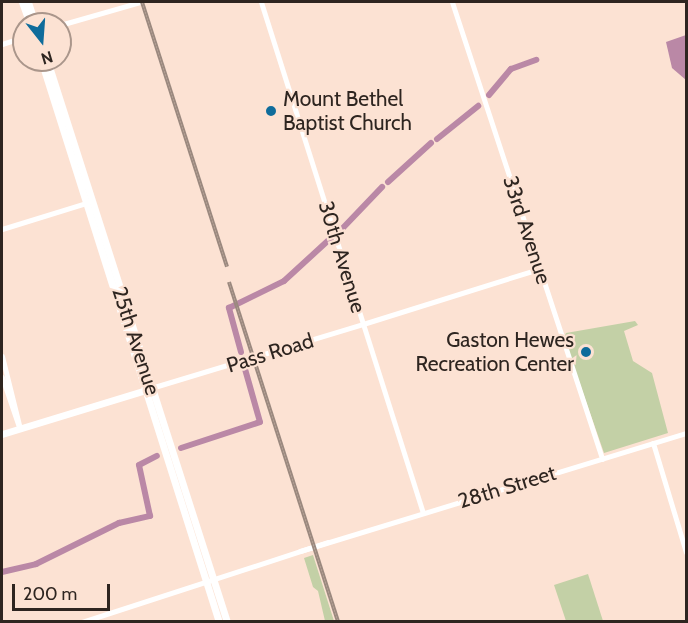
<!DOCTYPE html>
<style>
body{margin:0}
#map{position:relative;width:688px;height:623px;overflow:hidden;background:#fce2d3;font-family:Cabin,sans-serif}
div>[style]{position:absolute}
.green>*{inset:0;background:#c3d0a6}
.water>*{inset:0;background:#ba88a6}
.river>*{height:6px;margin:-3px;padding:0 3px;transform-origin:3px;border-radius:3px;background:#ba88a6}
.tertiary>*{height:5px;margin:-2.5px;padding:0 2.5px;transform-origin:2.5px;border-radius:2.5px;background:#fff}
.secondary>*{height:5px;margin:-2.5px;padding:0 2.5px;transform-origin:2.5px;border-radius:2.5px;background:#fff}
.primary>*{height:7px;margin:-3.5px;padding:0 3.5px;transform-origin:3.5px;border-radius:3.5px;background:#fff}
.rail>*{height:4px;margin-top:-2px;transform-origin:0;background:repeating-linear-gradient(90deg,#fce2d3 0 4.5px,#9b897f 0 9px);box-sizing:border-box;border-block:2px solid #9b897f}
.dots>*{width:16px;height:16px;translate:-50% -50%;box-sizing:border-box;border:3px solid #fce2d3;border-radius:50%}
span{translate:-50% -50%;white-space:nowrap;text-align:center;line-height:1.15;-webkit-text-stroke:4.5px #fce2d3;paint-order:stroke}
.poi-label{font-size:21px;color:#2e2520}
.left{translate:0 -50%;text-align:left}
.right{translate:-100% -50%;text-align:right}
.street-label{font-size:21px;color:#2e2520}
.frame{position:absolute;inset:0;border:3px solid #2e2520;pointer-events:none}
.north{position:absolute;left:12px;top:12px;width:60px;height:60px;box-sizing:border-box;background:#fce2d3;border:2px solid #aa968b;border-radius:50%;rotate:163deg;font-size:16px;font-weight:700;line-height:24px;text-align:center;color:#2e2520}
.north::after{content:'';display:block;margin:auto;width:21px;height:27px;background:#0f6c9b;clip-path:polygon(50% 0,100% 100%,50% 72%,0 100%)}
.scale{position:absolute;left:12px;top:584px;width:98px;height:27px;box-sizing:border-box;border:3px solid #2e2520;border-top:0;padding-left:8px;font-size:18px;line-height:21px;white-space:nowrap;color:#2e2520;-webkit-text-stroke:4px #fce2d3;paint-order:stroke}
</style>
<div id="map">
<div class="green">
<i style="clip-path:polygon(635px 321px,638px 325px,624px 331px,633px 361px,652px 373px,668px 433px,604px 453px,564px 338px,566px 333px)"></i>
<i style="clip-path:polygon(313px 555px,334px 621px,325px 621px,318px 591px,313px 587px,304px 558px)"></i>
<i style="clip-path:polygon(588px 574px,603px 621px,566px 621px,554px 585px)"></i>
</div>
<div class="water">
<i style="clip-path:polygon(686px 35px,686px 80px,672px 68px,666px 42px)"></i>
</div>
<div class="river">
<i style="left:489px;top:95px;width:34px;rotate:-50deg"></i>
<i style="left:511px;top:69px;width:27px;rotate:-20deg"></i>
<i style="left:437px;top:139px;width:53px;rotate:-38.8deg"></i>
<i style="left:388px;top:182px;width:58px;rotate:-42.2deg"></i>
<i style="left:340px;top:231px;width:61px;rotate:-46.3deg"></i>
<i style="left:241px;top:352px;width:46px;rotate:-105.3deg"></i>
<i style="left:229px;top:308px;width:61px;rotate:-26.1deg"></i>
<i style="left:284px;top:281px;width:64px;rotate:-42.5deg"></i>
<i style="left:181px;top:448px;width:83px;rotate:-18.2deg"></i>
<i style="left:260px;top:422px;width:55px;rotate:-105.8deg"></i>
<i style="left:2px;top:572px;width:35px;rotate:-13deg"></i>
<i style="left:36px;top:564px;width:93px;rotate:-26.3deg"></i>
<i style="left:119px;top:523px;width:32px;rotate:-13deg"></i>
<i style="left:150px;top:516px;width:52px;rotate:-102.2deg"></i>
<i style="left:139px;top:465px;width:20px;rotate:-27deg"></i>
</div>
<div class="tertiary">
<i style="left:452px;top:2px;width:481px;rotate:71.8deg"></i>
<i style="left:60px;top:25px;width:83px;rotate:-16deg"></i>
<i style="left:2px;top:44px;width:23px;rotate:-18deg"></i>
<i style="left:2px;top:229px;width:91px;rotate:-17.2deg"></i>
<i style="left:363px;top:324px;width:183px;rotate:-17.4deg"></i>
<i style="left:2px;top:356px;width:75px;rotate:76.1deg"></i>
<i style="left:2px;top:377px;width:53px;rotate:71.2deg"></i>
<i style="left:653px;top:443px;width:114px;rotate:73.2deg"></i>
</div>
<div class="secondary">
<i style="left:261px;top:2px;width:536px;rotate:72.41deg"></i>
<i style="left:151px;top:388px;width:221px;rotate:-16.8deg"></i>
<i style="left:300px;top:551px;width:404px;rotate:-17deg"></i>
<i style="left:82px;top:622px;width:259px;rotate:-18deg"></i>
</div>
<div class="primary">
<i style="left:22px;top:2px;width:23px;rotate:70deg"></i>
<i style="left:28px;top:2px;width:23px;rotate:72deg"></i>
<i style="left:41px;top:60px;width:590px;rotate:72.43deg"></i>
<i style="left:47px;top:60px;width:590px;rotate:72.24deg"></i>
<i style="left:2px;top:434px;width:154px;rotate:-17deg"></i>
</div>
<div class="rail">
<i style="left:142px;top:2px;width:278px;rotate:72.2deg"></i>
<i style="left:229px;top:282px;width:357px;rotate:72.2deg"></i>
</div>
<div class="dots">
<i style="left:271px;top:111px;background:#0f6c9b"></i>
<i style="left:586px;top:352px;background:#0f6c9b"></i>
</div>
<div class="poi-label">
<span class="left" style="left:283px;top:111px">Mount Bethel<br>Baptist Church</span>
<span class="right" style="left:574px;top:352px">Gaston Hewes<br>Recreation Center</span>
</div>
<div class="street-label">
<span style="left:527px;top:230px;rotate:72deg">33rd Avenue</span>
<span style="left:342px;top:257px;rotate:73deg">30th Avenue</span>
<span style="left:136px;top:341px;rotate:72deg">25th Avenue</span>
<span style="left:270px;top:353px;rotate:-17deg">Pass Road</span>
<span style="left:507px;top:487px;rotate:-17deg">28th Street</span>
</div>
<div class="frame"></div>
<div class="north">N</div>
<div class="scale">200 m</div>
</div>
